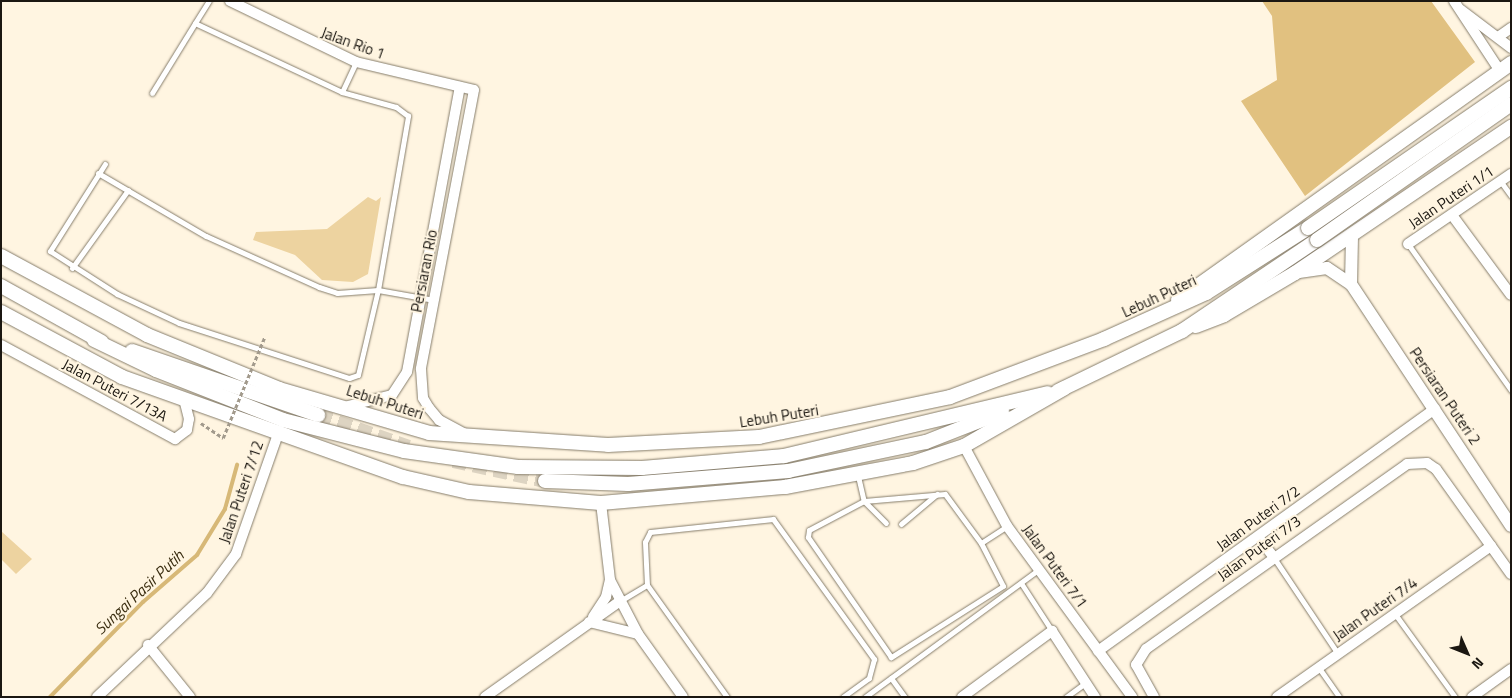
<!DOCTYPE html>
<style>
body{margin:0}
#map{position:relative;width:1512px;height:698px;overflow:hidden;background:#fff5e1;font-family:"Titillium Web",sans-serif}
div>[style]{position:absolute}
.green>*{inset:0;background:#edd3a0}
.forest>*{inset:0;background:#e1c180}
.stream>*{height:4px;margin:-2px;padding:0 2px;transform-origin:2px;border-radius:2px;background:#d7b877}
.secondary-tunnel>*{height:14px;margin-top:-7px;transform-origin:0;background:repeating-linear-gradient(90deg,#ddd4c2 0 14px,transparent 0 21px)}
.path>*{height:2.5px;margin-top:-1.25px;transform-origin:0;background:repeating-linear-gradient(90deg,#a29a8c 0 4px,transparent 0 6.5px)}
.roads{filter:drop-shadow(0 0 1px #867d6b) drop-shadow(0 0 1px #867d6b)}
.service>*{height:5px;margin:-2.5px;padding:0 2.5px;transform-origin:2.5px;border-radius:2.5px;background:#fff}
.minor>*{height:10px;margin:-5px;padding:0 5px;transform-origin:5px;border-radius:5px;background:#fff}
.tertiary>*{height:12px;margin:-6px;padding:0 6px;transform-origin:6px;border-radius:6px;background:#fff}
.secondary>*{height:14px;margin:-7px;padding:0 7px;transform-origin:7px;border-radius:7px;background:#fff}
.path-bridge>*{height:2.5px;margin-top:-1.25px;transform-origin:0;background:repeating-linear-gradient(90deg,#a29a8c 0 4px,transparent 0 6.5px)}
.bridges{filter:drop-shadow(0 0 1px #867d6b) drop-shadow(0 0 1px #867d6b)}
.secondary-bridge>*{height:14px;margin:-7px;padding:0 7px;transform-origin:7px;border-radius:7px;background:#fff}
span{translate:-50% -50%;white-space:nowrap;text-align:center;line-height:1.15;-webkit-text-stroke:4px #fff5e1;paint-order:stroke}
.street-label{font-size:15px;color:#1b1711}
.water-label{font-size:16px;color:#3a2d10;font-style:italic}
.frame{position:absolute;inset:0;border:2px solid #1b1711;pointer-events:none}
.north{position:absolute;left:1442px;top:628px;width:50px;height:50px;-webkit-text-stroke:4px #fff5e1;paint-order:stroke;rotate:134deg;font-size:14px;font-weight:700;line-height:20px;text-align:center;color:#1b1711}
.north::after{content:'';display:block;margin:auto;width:18px;height:22px;background:#1b1711;clip-path:polygon(50% 0,100% 100%,50% 72%,0 100%)}
</style>
<div id="map">
<div class="green">
<i style="clip-path:polygon(368px 197px,376px 201px,381px 197px,368px 274px,353px 282px,322px 280px,295px 255px,253px 240px,256px 232px,327px 229px)"></i>
<i style="clip-path:polygon(1px 531px,32px 559px,16px 574px,1px 559px)"></i>
</div>
<div class="forest">
<i style="clip-path:polygon(1262px 1px,1431px 1px,1475px 62px,1305px 196px,1241px 101px,1277px 80px,1272px 16px)"></i>
</div>
<div class="stream">
<i style="left:50px;top:697px;width:133px;rotate:-45.6deg"></i>
<i style="left:143px;top:602px;width:72px;rotate:-41deg"></i>
<i style="left:197px;top:555px;width:54px;rotate:-58.7deg"></i>
<i style="left:225px;top:509px;width:46px;rotate:-74.7deg"></i>
</div>
<div class="secondary-tunnel">
<i style="left:318px;top:415px;width:96px;rotate:19.4deg"></i>
<i style="left:453px;top:461px;width:94px;rotate:12.3deg"></i>
</div>
<div class="path">
<i style="left:201px;top:423px;width:27px;rotate:34deg"></i>
</div>
<div class="roads">
<div class="service">
<i style="left:342px;top:92px;width:33px;rotate:-65deg"></i>
<i style="left:152px;top:93px;width:82px;rotate:-58.4deg"></i>
<i style="left:105px;top:164px;width:103px;rotate:122.3deg"></i>
<i style="left:50px;top:251px;width:80px;rotate:32.7deg"></i>
<i style="left:117px;top:294px;width:68px;rotate:25.1deg"></i>
<i style="left:179px;top:323px;width:179px;rotate:17.9deg"></i>
<i style="left:349px;top:378px;width:9px;rotate:-18deg"></i>
<i style="left:358px;top:375px;width:87px;rotate:-76.8deg"></i>
<i style="left:378px;top:290px;width:177px;rotate:-80.2deg"></i>
<i style="left:408px;top:116px;width:15px;rotate:-143deg"></i>
<i style="left:396px;top:107px;width:56px;rotate:-164.5deg"></i>
<i style="left:342px;top:92px;width:162px;rotate:-154.9deg"></i>
<i style="left:195px;top:23px;width:26px;rotate:-58deg"></i>
<i style="left:98px;top:173px;width:125px;rotate:30.3deg"></i>
<i style="left:206px;top:236px;width:124px;rotate:24.3deg"></i>
<i style="left:319px;top:287px;width:19px;rotate:18deg"></i>
<i style="left:337px;top:293px;width:41px;rotate:-4.2deg"></i>
<i style="left:378px;top:290px;width:57px;rotate:10.1deg"></i>
<i style="left:1501px;top:182px;width:17px;rotate:54deg"></i>
<i style="left:1408px;top:244px;width:179px;rotate:54.8deg"></i>
<i style="left:72px;top:268px;width:96px;rotate:-54.3deg"></i>
<i style="left:858px;top:476px;width:26px;rotate:77deg"></i>
<i style="left:864px;top:501px;width:31px;rotate:45deg"></i>
<i style="left:945px;top:494px;width:61px;rotate:53.7deg"></i>
<i style="left:981px;top:543px;width:48px;rotate:62.9deg"></i>
<i style="left:1003px;top:586px;width:133px;rotate:147.6deg"></i>
<i style="left:891px;top:657px;width:146px;rotate:-124.7deg"></i>
<i style="left:808px;top:537px;width:7px;rotate:-82deg"></i>
<i style="left:809px;top:530px;width:62px;rotate:-27.8deg"></i>
<i style="left:864px;top:501px;width:81px;rotate:-4.9deg"></i>
<i style="left:901px;top:524px;width:47px;rotate:-39.8deg"></i>
<i style="left:981px;top:543px;width:31px;rotate:-33deg"></i>
<i style="left:1274px;top:558px;width:115px;rotate:56.3deg"></i>
<i style="left:1021px;top:583px;width:57px;rotate:57.1deg"></i>
<i style="left:620px;top:601px;width:31px;rotate:-31deg"></i>
<i style="left:1395px;top:614px;width:102px;rotate:54.1deg"></i>
<i style="left:1319px;top:668px;width:35px;rotate:55deg"></i>
<i style="left:891px;top:678px;width:24px;rotate:54deg"></i>
<i style="left:727px;top:697px;width:138px;rotate:-125.5deg"></i>
<i style="left:647px;top:585px;width:43px;rotate:-92.7deg"></i>
<i style="left:645px;top:542px;width:11px;rotate:-63deg"></i>
<i style="left:650px;top:532px;width:124px;rotate:-6deg"></i>
<i style="left:773px;top:519px;width:173px;rotate:54.2deg"></i>
<i style="left:874px;top:659px;width:20px;rotate:105deg"></i>
<i style="left:869px;top:678px;width:32px;rotate:144deg"></i>
<i style="left:865px;top:697px;width:215px;rotate:-36.3deg"></i>
<i style="left:1066px;top:697px;width:24px;rotate:-36deg"></i>
</div>
<div class="minor">
<i style="left:230px;top:1px;width:140px;rotate:25.8deg"></i>
<i style="left:356px;top:62px;width:121px;rotate:13.3deg"></i>
<i style="left:474px;top:90px;width:284px;rotate:100.8deg"></i>
<i style="left:421px;top:369px;width:29px;rotate:86deg"></i>
<i style="left:423px;top:398px;width:12px;rotate:59deg"></i>
<i style="left:429px;top:408px;width:16px;rotate:50deg"></i>
<i style="left:439px;top:420px;width:30px;rotate:28deg"></i>
<i style="left:1454px;top:1px;width:84px;rotate:56.7deg"></i>
<i style="left:1461px;top:10px;width:63px;rotate:37.2deg"></i>
<i style="left:1498px;top:37px;width:16px;rotate:-35deg"></i>
<i style="left:1452px;top:215px;width:99px;rotate:53.6deg"></i>
<i style="left:1408px;top:244px;width:125px;rotate:-34.2deg"></i>
<i style="left:1px;top:345px;width:198px;rotate:28.4deg"></i>
<i style="left:175px;top:439px;width:15px;rotate:-37deg"></i>
<i style="left:187px;top:430px;width:11px;rotate:-80deg"></i>
<i style="left:189px;top:419px;width:21px;rotate:-104deg"></i>
<i style="left:348px;top:406px;width:45px;rotate:-14deg"></i>
<i style="left:392px;top:395px;width:27px;rotate:-57deg"></i>
<i style="left:407px;top:372px;width:290px;rotate:-79.5deg"></i>
<i style="left:964px;top:446px;width:91px;rotate:61.7deg"></i>
<i style="left:1007px;top:526px;width:212px;rotate:53.8deg"></i>
<i style="left:601px;top:503px;width:78px;rotate:83.3deg"></i>
<i style="left:610px;top:580px;width:61px;rotate:62.6deg"></i>
<i style="left:638px;top:634px;width:77px;rotate:54.5deg"></i>
<i style="left:1258px;top:537px;width:24px;rotate:52deg"></i>
<i style="left:593px;top:617px;width:24px;rotate:-57deg"></i>
<i style="left:606px;top:597px;width:17px;rotate:-77deg"></i>
<i style="left:589px;top:622px;width:50px;rotate:13.8deg"></i>
<i style="left:148px;top:645px;width:67px;rotate:51.1deg"></i>
<i style="left:1098px;top:651px;width:415px;rotate:-35.7deg"></i>
<i style="left:97px;top:697px;width:151px;rotate:-43.4deg"></i>
<i style="left:207px;top:593px;width:49px;rotate:-53.4deg"></i>
<i style="left:236px;top:554px;width:127px;rotate:-70.7deg"></i>
<i style="left:485px;top:697px;width:166px;rotate:-35.4deg"></i>
<i style="left:962px;top:697px;width:112px;rotate:-36.3deg"></i>
<i style="left:1052px;top:631px;width:79px;rotate:56.9deg"></i>
<i style="left:1154px;top:697px;width:37px;rotate:-119deg"></i>
<i style="left:1136px;top:665px;width:19px;rotate:-58deg"></i>
<i style="left:1146px;top:649px;width:320px;rotate:-35.3deg"></i>
<i style="left:1407px;top:464px;width:20px;rotate:-3deg"></i>
<i style="left:1427px;top:463px;width:11px;rotate:34deg"></i>
<i style="left:1436px;top:469px;width:129px;rotate:54.5deg"></i>
<i style="left:1277px;top:697px;width:262px;rotate:-35.2deg"></i>
<i style="left:1472px;top:697px;width:48px;rotate:-35.7deg"></i>
</div>
<div class="tertiary">
<i style="left:1299px;top:272px;width:28px;rotate:-8deg"></i>
<i style="left:1327px;top:268px;width:29px;rotate:34deg"></i>
<i style="left:1351px;top:284px;width:290px;rotate:56.5deg"></i>
<i style="left:1351px;top:284px;width:49px;rotate:-88.8deg"></i>
</div>
<div class="secondary">
<i style="left:1px;top:256px;width:166px;rotate:28.4deg"></i>
<i style="left:147px;top:335px;width:143px;rotate:22.2deg"></i>
<i style="left:279px;top:389px;width:156px;rotate:16.3deg"></i>
<i style="left:429px;top:433px;width:179px;rotate:3.8deg"></i>
<i style="left:608px;top:445px;width:151px;rotate:-3deg"></i>
<i style="left:759px;top:437px;width:195px;rotate:-11.8deg"></i>
<i style="left:950px;top:397px;width:165px;rotate:-20.6deg"></i>
<i style="left:1104px;top:339px;width:112px;rotate:-24.3deg"></i>
<i style="left:1206px;top:293px;width:121px;rotate:-32.5deg"></i>
<i style="left:1px;top:286px;width:115px;rotate:29deg"></i>
<i style="left:1178px;top:300px;width:409px;rotate:-35.4deg"></i>
<i style="left:1px;top:312px;width:137px;rotate:28.2deg"></i>
<i style="left:122px;top:377px;width:298px;rotate:19.6deg"></i>
<i style="left:403px;top:477px;width:68px;rotate:12.8deg"></i>
<i style="left:469px;top:492px;width:132px;rotate:4.8deg"></i>
<i style="left:601px;top:503px;width:185px;rotate:-5deg"></i>
<i style="left:785px;top:487px;width:130px;rotate:-10.6deg"></i>
<i style="left:913px;top:463px;width:54px;rotate:-18.4deg"></i>
<i style="left:964px;top:446px;width:116px;rotate:-29.9deg"></i>
<i style="left:1196px;top:326px;width:30px;rotate:-21deg"></i>
<i style="left:1224px;top:315px;width:82px;rotate:-30.6deg"></i>
<i style="left:1295px;top:273px;width:261px;rotate:-34.1deg"></i>
<i style="left:94px;top:340px;width:69px;rotate:25.8deg"></i>
<i style="left:156px;top:370px;width:136px;rotate:21.5deg"></i>
<i style="left:283px;top:420px;width:125px;rotate:14.4deg"></i>
<i style="left:404px;top:451px;width:115px;rotate:8deg"></i>
<i style="left:518px;top:467px;width:124px;rotate:0.5deg"></i>
<i style="left:642px;top:468px;width:143px;rotate:-4.8deg"></i>
<i style="left:784px;top:456px;width:271px;rotate:-13.4deg"></i>
<i style="left:132px;top:351px;width:197px;rotate:19deg"></i>
<i style="left:1058px;top:391px;width:138px;rotate:-25.8deg"></i>
<i style="left:1182px;top:331px;width:163px;rotate:-34deg"></i>
<i style="left:545px;top:481px;width:83px;rotate:2.1deg"></i>
<i style="left:628px;top:484px;width:161px;rotate:-4.6deg"></i>
<i style="left:788px;top:471px;width:141px;rotate:-11.9deg"></i>
<i style="left:926px;top:442px;width:82px;rotate:-21.5deg"></i>
</div>
</div>
<div class="path-bridge">
<i style="left:223px;top:438px;width:110px;rotate:-67.6deg"></i>
</div>
<div class="bridges">
<div class="secondary-bridge">
<i style="left:1308px;top:228px;width:247px;rotate:-34.6deg"></i>
<i style="left:1317px;top:240px;width:237px;rotate:-35deg"></i>
</div>
</div>
<div class="street-label">
<span style="left:353px;top:43px;rotate:20deg">Jalan Rio 1</span>
<span style="left:1451px;top:197px;rotate:-34deg">Jalan Puteri 1/1</span>
<span style="left:424px;top:271px;rotate:-79deg">Persiaran Rio</span>
<span style="left:1159px;top:296px;rotate:-25deg">Lebuh Puteri</span>
<span style="left:115px;top:390px;rotate:28deg">Jalan Puteri 7/13A</span>
<span style="left:1445px;top:396px;rotate:56deg">Persiaran Puteri 2</span>
<span style="left:385px;top:402px;rotate:18deg">Lebuh Puteri</span>
<span style="left:779px;top:416px;rotate:-9deg">Lebuh Puteri</span>
<span style="left:241px;top:492px;rotate:-71deg">Jalan Puteri 7/12</span>
<span style="left:1258px;top:518px;rotate:-36deg">Jalan Puteri 7/2</span>
<span style="left:1259px;top:548px;rotate:-36deg">Jalan Puteri 7/3</span>
<span style="left:1055px;top:566px;rotate:54deg">Jalan Puteri 7/1</span>
<span style="left:1375px;top:609px;rotate:-35deg">Jalan Puteri 7/4</span>
</div>
<div class="water-label">
<span style="left:139px;top:592px;rotate:-43deg">Sungai Pasir Putih</span>
</div>
<div class="frame"></div>
<div class="north">N</div>
</div>
